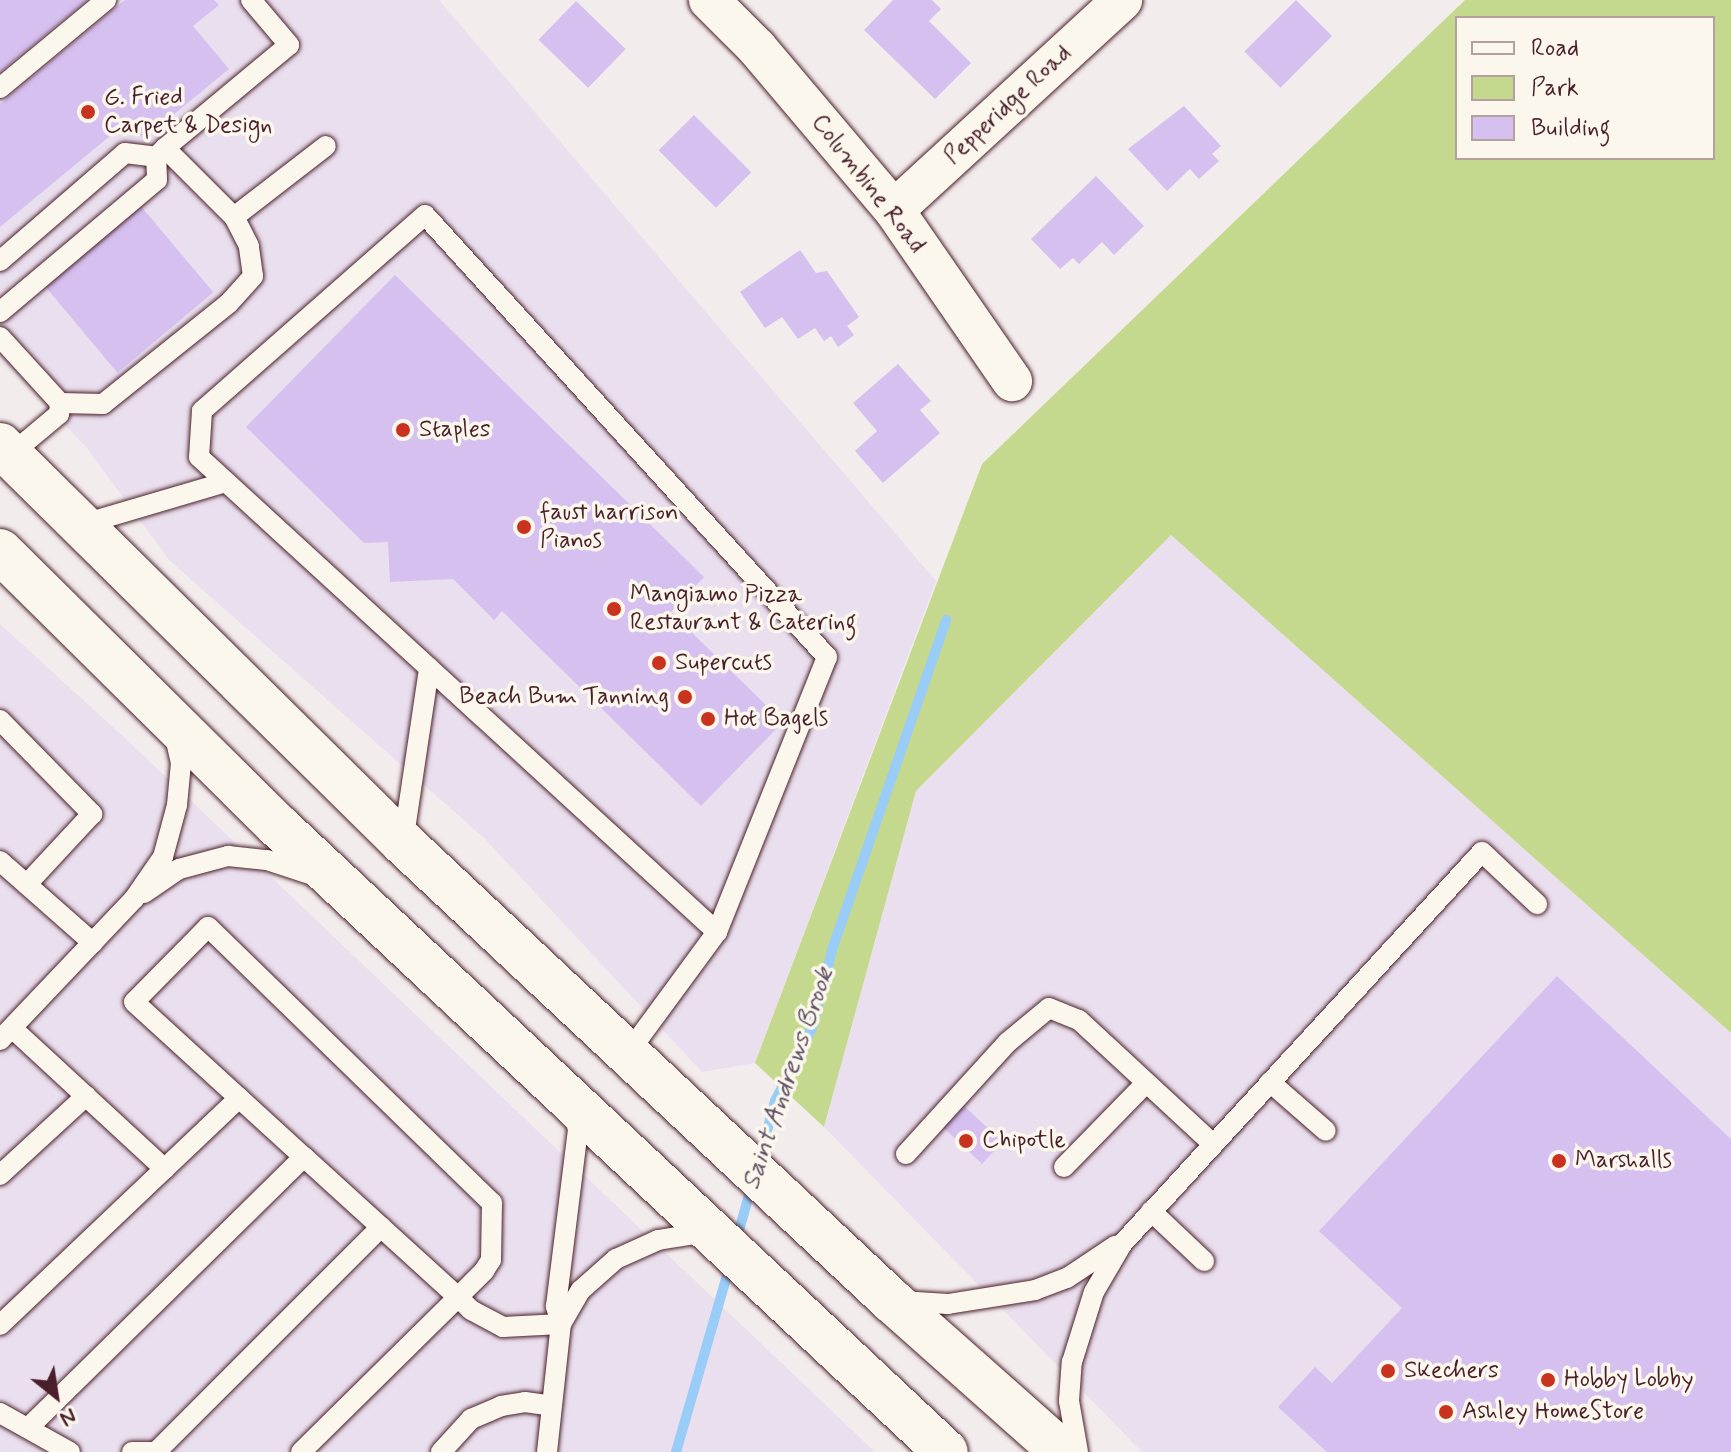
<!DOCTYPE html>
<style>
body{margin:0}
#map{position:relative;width:1731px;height:1452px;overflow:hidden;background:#f3eced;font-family:Mynerve,sans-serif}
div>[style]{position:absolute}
.built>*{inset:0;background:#eadfee}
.green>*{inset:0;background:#c5d98e}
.stream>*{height:10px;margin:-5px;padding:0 5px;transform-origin:5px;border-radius:5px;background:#99ccf6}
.building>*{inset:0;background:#d5c0f0;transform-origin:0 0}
.roads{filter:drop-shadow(0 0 2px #4a1f2b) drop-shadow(0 0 2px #4a1f2b)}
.lane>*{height:20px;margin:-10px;padding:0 10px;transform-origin:10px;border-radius:10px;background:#fbf7ec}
.street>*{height:40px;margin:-20px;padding:0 20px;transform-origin:20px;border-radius:20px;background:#fbf7ec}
.highway>*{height:44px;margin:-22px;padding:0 22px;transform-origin:22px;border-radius:22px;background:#fbf7ec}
.dots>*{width:22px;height:22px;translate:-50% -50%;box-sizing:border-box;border:4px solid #fbf7ec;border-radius:50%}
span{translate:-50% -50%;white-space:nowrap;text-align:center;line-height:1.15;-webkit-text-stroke:7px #fbf7ec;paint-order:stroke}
.poi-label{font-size:24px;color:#4a1f2b}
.left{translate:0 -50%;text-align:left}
.right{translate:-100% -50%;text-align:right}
.street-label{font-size:24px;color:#4a1f2b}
.water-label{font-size:26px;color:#625368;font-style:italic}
.legend{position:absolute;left:1455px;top:16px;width:260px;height:144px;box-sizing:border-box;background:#fbf7ec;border:2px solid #b4a19f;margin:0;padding:10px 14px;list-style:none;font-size:24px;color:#4a1f2b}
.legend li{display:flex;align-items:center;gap:16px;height:40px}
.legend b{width:40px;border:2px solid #b4a19f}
.north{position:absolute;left:16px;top:1356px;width:80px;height:80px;-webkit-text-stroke:6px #fbf7ec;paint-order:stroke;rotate:150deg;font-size:22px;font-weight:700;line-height:32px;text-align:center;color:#4a1f2b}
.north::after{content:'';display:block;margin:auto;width:28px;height:36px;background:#4a1f2b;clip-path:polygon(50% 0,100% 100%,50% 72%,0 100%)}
</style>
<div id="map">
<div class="built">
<i style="clip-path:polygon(0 0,439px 0,936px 581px,755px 1063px,702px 1072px,484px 838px,169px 560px,87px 448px,0 356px)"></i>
<i style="clip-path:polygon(1171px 535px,1731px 1033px,1731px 1452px,1142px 1452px,824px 1127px,916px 791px)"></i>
<i style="clip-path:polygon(0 624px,126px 739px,875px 1452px,0 1452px)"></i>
</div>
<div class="green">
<i style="clip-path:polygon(evenodd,1465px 0,1731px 0,1731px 1033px,1171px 535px,916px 791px,824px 1127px,755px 1063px,982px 464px,1465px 0,1457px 18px,1713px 18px,1713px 158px,1457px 158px,1457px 18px)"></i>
</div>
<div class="stream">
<i style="left:759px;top:1161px;width:62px;rotate:-75.1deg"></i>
<i style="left:775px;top:1101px;width:82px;rotate:-63.1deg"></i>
<i style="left:812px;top:1028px;width:84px;rotate:-75.5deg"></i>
<i style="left:833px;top:947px;width:346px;rotate:-70.9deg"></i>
<i style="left:737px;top:1238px;width:56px;rotate:-74.5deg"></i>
<i style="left:676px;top:1452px;width:195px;rotate:-73.9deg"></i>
</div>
<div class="building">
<i style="clip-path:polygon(0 0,87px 0,0 72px)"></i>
<i style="clip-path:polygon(125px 0,214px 0,219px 5px,193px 26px,229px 69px,144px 139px,128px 121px,0 227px,0 104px)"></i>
<i style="clip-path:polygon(893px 0,932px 0,941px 9px,929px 21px,971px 63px,935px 99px,864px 30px)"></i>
<i style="left:1296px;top:0;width:51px;height:73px;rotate:45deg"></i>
<i style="left:576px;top:1px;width:69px;height:54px;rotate:44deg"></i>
<i style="clip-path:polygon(1184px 106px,1221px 146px,1212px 154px,1219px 161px,1199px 179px,1190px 169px,1167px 191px,1128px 149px)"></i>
<i style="left:694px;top:115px;width:81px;height:50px;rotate:45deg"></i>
<i style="clip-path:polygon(1096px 176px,1144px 226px,1114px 255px,1102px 242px,1079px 264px,1073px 258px,1060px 269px,1031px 239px)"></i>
<i style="left:140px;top:205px;width:114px;height:125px;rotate:50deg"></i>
<i style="clip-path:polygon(800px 250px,816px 273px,827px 271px,859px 317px,847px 326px,854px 335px,838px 347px,831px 336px,824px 341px,815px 328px,798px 339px,782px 317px,765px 328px,740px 292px)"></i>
<i style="clip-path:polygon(395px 275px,704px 577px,671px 612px,783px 722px,701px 806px,502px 611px,494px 620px,453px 579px,390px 582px,388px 542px,364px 543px,246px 427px)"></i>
<i style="clip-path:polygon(898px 364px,931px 401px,920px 410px,940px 433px,883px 483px,855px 451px,877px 431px,853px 403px)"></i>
<i style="clip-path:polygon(1557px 976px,1731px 1139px,1731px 1452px,1327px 1452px,1278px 1407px,1315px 1367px,1332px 1383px,1402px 1308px,1319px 1231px)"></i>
<i style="left:963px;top:1105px;width:54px;height:30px;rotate:43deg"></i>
</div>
<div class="roads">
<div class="lane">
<i style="left:251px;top:0;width:59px;rotate:49.8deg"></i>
<i style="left:289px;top:45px;width:161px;rotate:140.3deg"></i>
<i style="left:165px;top:148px;width:98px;rotate:45deg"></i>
<i style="left:234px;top:217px;width:116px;rotate:-37.7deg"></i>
<i style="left:0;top:88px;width:138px;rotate:-39.7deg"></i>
<i style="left:0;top:261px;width:165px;rotate:-40.8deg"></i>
<i style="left:125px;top:153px;width:31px;rotate:7deg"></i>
<i style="left:0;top:312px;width:205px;rotate:-40.1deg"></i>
<i style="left:157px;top:180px;width:23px;rotate:-92deg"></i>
<i style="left:156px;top:157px;width:13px;rotate:-45deg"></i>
<i style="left:0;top:337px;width:89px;rotate:47.7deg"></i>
<i style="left:60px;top:403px;width:11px;rotate:95deg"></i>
<i style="left:59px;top:414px;width:64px;rotate:140.1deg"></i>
<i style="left:60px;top:403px;width:43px;rotate:1.3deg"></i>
<i style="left:103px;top:404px;width:161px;rotate:-38.7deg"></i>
<i style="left:229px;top:303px;width:36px;rotate:-48deg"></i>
<i style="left:253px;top:276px;width:30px;rotate:-98deg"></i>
<i style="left:249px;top:246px;width:33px;rotate:-117deg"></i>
<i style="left:80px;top:525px;width:152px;rotate:-16.4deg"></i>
<i style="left:0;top:720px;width:132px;rotate:45.6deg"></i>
<i style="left:92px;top:814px;width:96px;rotate:132.9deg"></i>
<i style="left:403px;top:843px;width:177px;rotate:-81.5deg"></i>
<i style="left:0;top:861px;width:124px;rotate:41.4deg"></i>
<i style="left:144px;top:893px;width:42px;rotate:-34.4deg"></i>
<i style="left:179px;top:869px;width:51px;rotate:-14.9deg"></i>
<i style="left:228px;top:856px;width:39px;rotate:6deg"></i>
<i style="left:267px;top:860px;width:52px;rotate:18.1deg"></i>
<i style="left:12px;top:1028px;width:208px;rotate:42.7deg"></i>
<i style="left:0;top:1040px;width:195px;rotate:-46.5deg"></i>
<i style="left:134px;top:899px;width:51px;rotate:-55.4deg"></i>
<i style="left:163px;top:857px;width:54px;rotate:-74.9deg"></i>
<i style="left:177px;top:805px;width:42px;rotate:-84.6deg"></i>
<i style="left:181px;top:763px;width:26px;rotate:-103deg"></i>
<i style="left:628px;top:1053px;width:150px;rotate:-53.7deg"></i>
<i style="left:717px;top:932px;width:296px;rotate:-68.2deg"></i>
<i style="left:827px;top:657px;width:597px;rotate:-132.29deg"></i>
<i style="left:425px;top:215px;width:297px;rotate:138.7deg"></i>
<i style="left:202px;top:411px;width:46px;rotate:93.7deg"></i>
<i style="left:199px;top:457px;width:703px;rotate:42.52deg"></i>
<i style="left:1270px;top:1082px;width:74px;rotate:41.2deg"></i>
<i style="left:906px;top:1154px;width:151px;rotate:-47.7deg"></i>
<i style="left:1008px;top:1042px;width:53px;rotate:-39.7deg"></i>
<i style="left:1049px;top:1008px;width:32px;rotate:22deg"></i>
<i style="left:1079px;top:1020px;width:183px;rotate:42.8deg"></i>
<i style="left:1064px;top:1167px;width:116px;rotate:-45.7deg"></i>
<i style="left:0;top:1175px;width:117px;rotate:-42.6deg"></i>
<i style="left:1151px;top:1211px;width:73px;rotate:43.3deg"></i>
<i style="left:900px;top:1301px;width:48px;rotate:3.6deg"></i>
<i style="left:948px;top:1304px;width:88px;rotate:-9.1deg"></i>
<i style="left:1035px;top:1290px;width:34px;rotate:-21deg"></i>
<i style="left:1067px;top:1278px;width:58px;rotate:-33.7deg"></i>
<i style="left:561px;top:1324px;width:39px;rotate:-60deg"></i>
<i style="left:581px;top:1290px;width:47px;rotate:-41.5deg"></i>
<i style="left:616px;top:1259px;width:46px;rotate:-24.3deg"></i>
<i style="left:658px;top:1240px;width:51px;rotate:-9.1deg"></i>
<i style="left:0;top:1325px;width:330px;rotate:-43.5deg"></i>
<i style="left:0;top:1413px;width:80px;rotate:29.1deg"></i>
<i style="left:28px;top:1428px;width:387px;rotate:-44.5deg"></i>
<i style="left:157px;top:1451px;width:317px;rotate:-45deg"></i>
<i style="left:132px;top:1452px;width:27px"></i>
<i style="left:301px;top:1452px;width:221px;rotate:-44.6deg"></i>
<i style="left:458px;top:1297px;width:37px;rotate:-45deg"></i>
<i style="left:484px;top:1271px;width:13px;rotate:-58deg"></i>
<i style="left:491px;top:1260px;width:57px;rotate:-89deg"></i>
<i style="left:492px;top:1203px;width:396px;rotate:-135.8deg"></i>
<i style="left:208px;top:927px;width:105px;rotate:134.6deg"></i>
<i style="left:134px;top:1002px;width:230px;rotate:42.4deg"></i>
<i style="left:304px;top:1157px;width:208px;rotate:42.3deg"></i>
<i style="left:458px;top:1297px;width:18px;rotate:45deg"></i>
<i style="left:471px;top:1310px;width:36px;rotate:28deg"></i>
<i style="left:503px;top:1327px;width:58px;rotate:-3deg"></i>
<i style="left:441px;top:1452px;width:45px;rotate:-47.7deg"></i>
<i style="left:471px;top:1419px;width:33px;rotate:-23deg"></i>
<i style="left:501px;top:1406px;width:24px;rotate:-9deg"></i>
<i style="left:525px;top:1402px;width:27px;rotate:8deg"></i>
<i style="left:547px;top:1452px;width:129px;rotate:-83.8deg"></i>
<i style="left:561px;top:1324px;width:19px;rotate:-106deg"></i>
<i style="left:556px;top:1306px;width:178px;rotate:-82.9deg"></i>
<i style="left:578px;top:1129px;width:19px;rotate:-108deg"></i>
<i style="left:1078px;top:1452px;width:52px;rotate:-100deg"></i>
<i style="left:1069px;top:1401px;width:39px;rotate:-86deg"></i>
<i style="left:1072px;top:1362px;width:73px;rotate:-72.6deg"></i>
<i style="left:1094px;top:1292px;width:56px;rotate:-59.7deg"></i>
<i style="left:1122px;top:1244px;width:532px;rotate:-47.44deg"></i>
<i style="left:1482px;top:852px;width:76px;rotate:43.4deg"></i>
</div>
<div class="street">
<i style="left:709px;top:0;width:68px;rotate:45deg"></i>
<i style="left:757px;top:48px;width:212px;rotate:49.8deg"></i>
<i style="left:894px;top:210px;width:208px;rotate:55.4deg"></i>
<i style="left:894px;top:210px;width:310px;rotate:-42.6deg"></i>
</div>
<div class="highway">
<i style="left:0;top:445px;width:566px;rotate:44.64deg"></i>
<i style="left:403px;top:843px;width:670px;rotate:43.13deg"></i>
<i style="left:892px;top:1301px;width:227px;rotate:41.6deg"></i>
<i style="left:0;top:551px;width:391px;rotate:44.7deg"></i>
<i style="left:278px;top:826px;width:915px;rotate:43.14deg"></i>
</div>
</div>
<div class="dots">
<i style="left:88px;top:112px;background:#c8321e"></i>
<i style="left:403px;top:430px;background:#c8321e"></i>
<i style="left:524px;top:527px;background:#c8321e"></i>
<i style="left:614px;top:609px;background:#c8321e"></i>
<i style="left:659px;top:663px;background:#c8321e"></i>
<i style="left:685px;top:697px;background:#c8321e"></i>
<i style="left:708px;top:719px;background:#c8321e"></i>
<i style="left:966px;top:1141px;background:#c8321e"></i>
<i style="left:1559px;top:1161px;background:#c8321e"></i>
<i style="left:1388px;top:1371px;background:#c8321e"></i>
<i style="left:1548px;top:1380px;background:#c8321e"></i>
<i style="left:1446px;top:1412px;background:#c8321e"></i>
</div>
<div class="poi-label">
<span class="left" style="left:104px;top:112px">G. Fried<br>Carpet &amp; Design</span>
<span class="left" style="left:419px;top:430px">Staples</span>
<span class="left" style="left:540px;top:527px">faust harrison<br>Pianos</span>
<span class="left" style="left:630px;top:609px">Mangiamo Pizza<br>Restaurant &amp; Catering</span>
<span class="left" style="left:675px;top:663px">Supercuts</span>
<span class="right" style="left:669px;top:697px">Beach Bum Tanning</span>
<span class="left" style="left:724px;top:719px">Hot Bagels</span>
<span class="left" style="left:982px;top:1141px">Chipotle</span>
<span class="left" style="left:1575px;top:1161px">Marshalls</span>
<span class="left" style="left:1404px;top:1371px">Skechers</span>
<span class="left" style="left:1564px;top:1380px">Hobby Lobby</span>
<span class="left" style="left:1462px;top:1412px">Ashley HomeStore</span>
</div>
<div class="street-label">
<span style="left:1008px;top:105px;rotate:-43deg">Pepperidge Road</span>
<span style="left:868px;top:184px;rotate:52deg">Columbine Road</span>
</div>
<div class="water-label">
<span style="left:789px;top:1079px;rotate:-71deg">Saint Andrews Brook</span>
</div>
<ul class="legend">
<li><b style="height:10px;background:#fbf7ec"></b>Road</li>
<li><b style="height:22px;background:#c5d98e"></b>Park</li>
<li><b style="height:22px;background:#d5c0f0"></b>Building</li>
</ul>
<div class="north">N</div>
</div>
